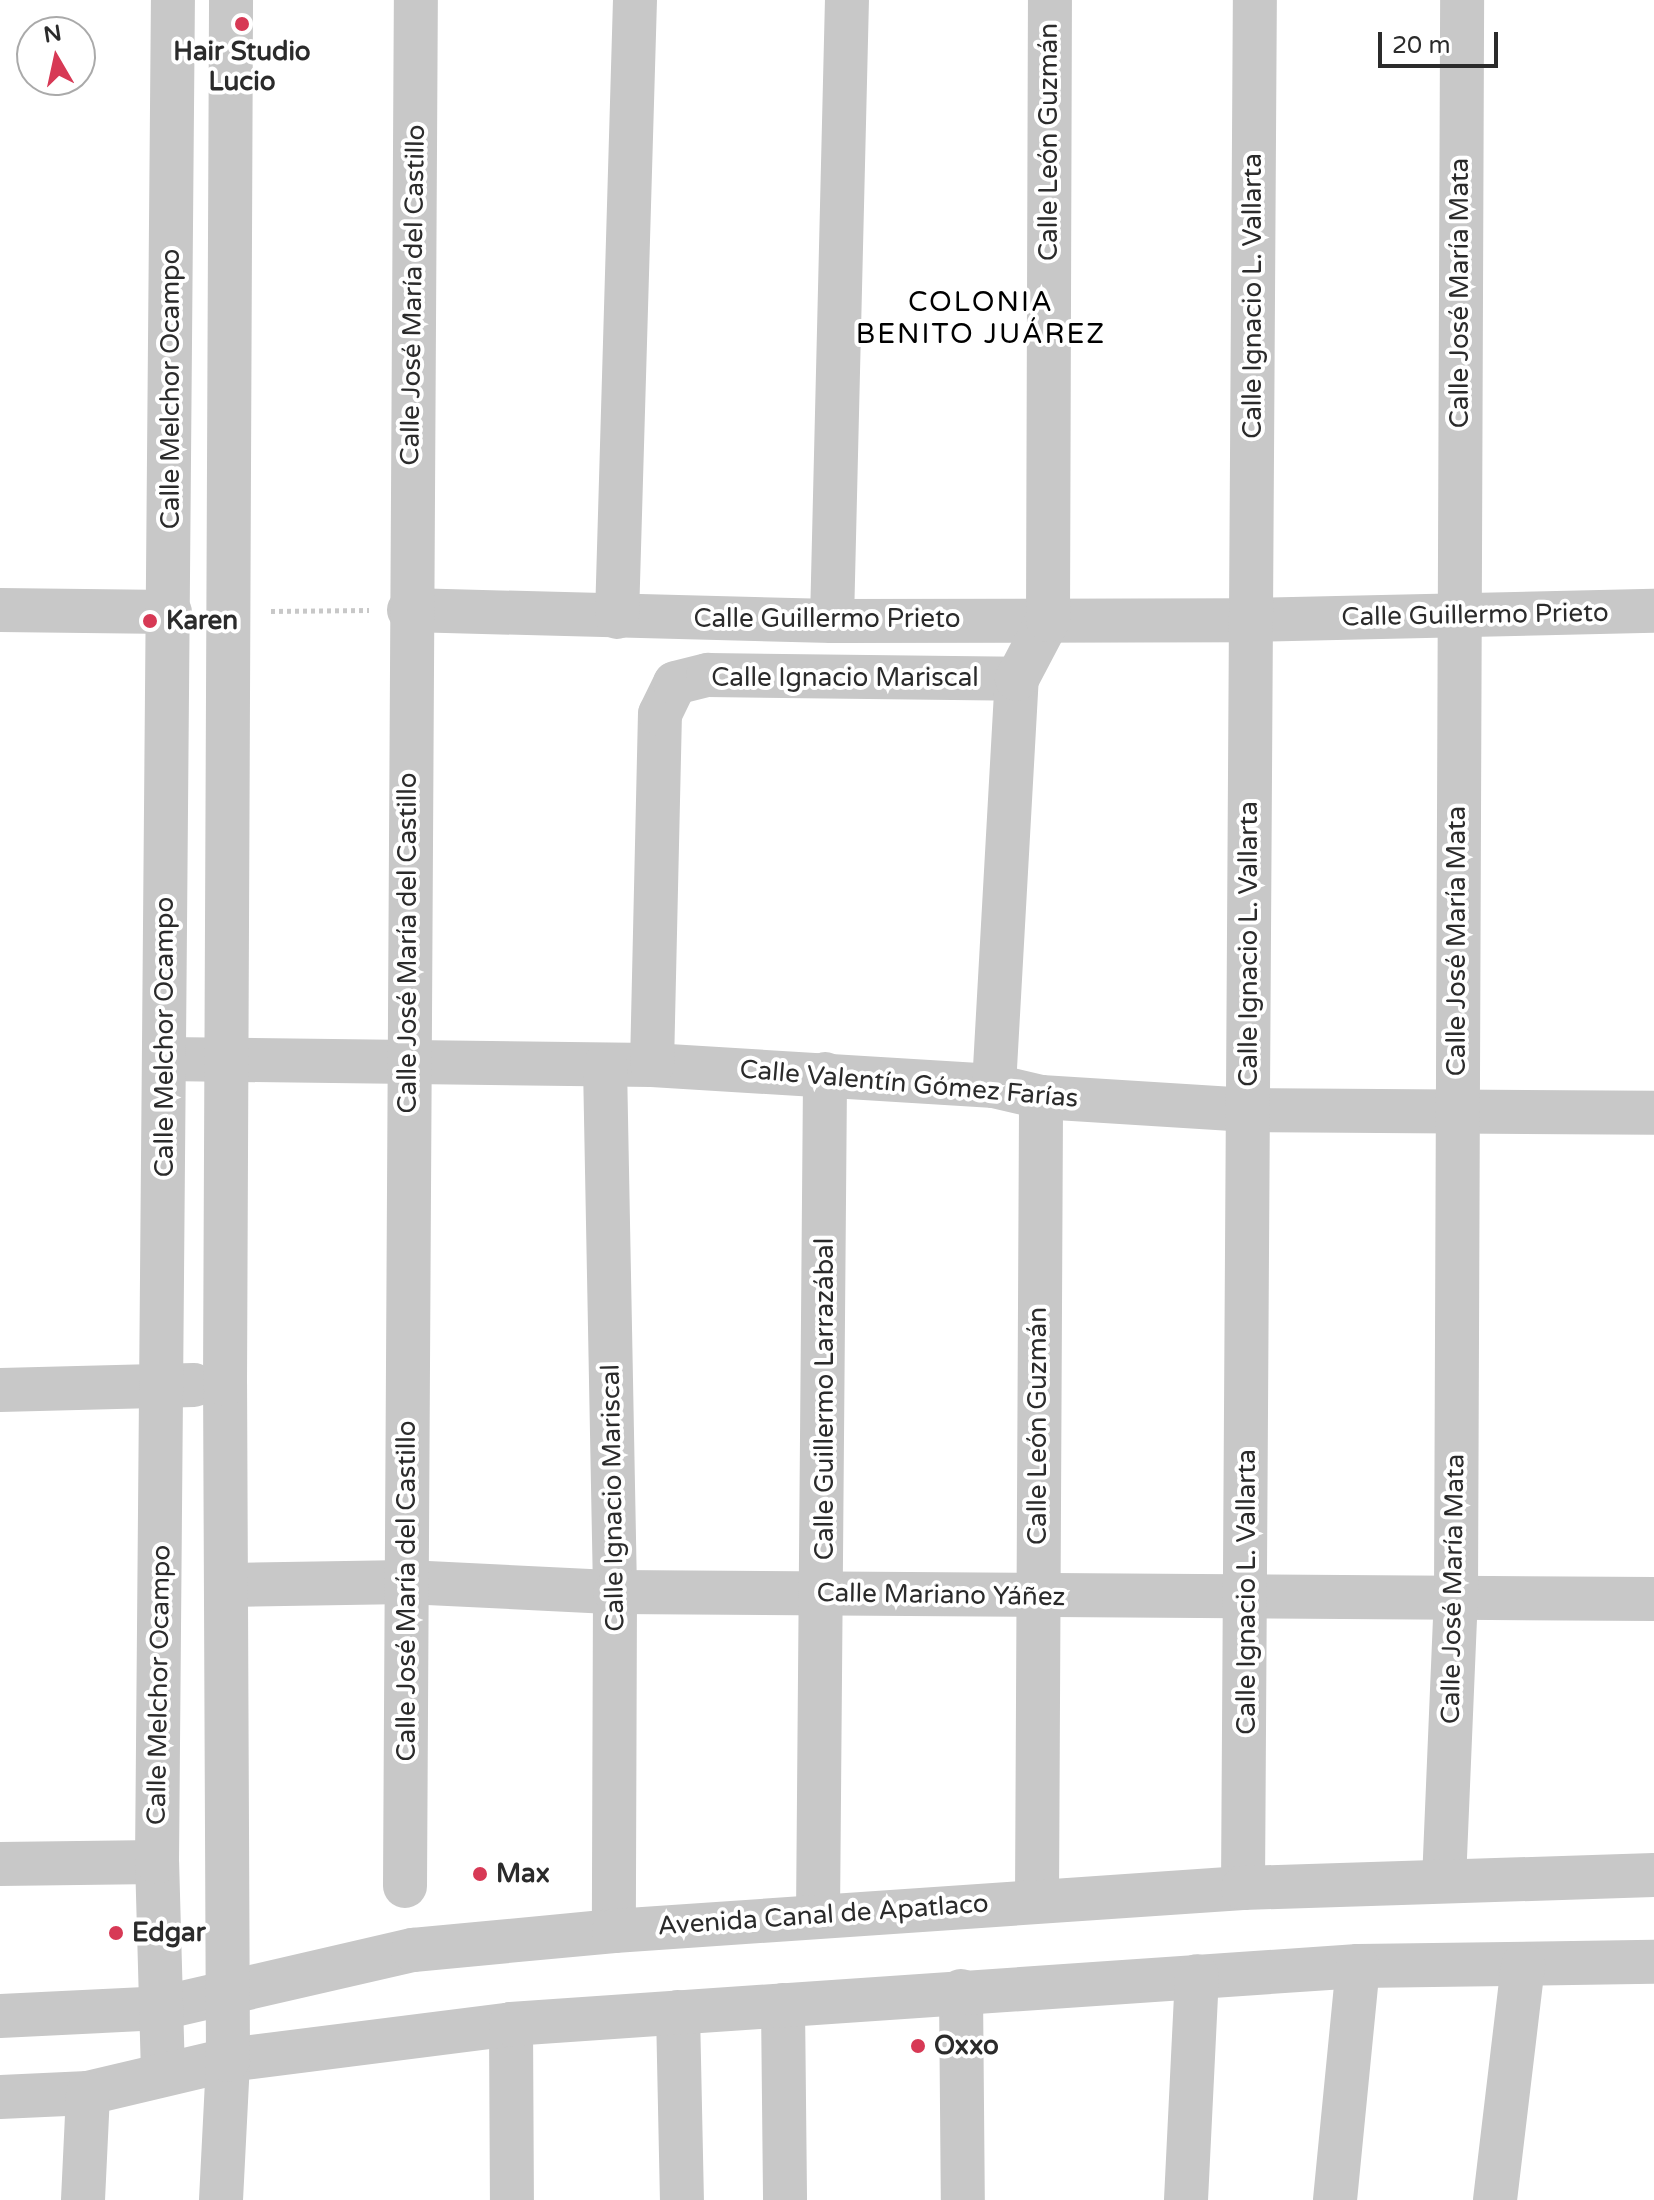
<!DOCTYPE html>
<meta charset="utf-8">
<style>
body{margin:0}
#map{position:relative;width:1654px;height:2200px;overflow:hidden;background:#fff;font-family:"Varela Round",sans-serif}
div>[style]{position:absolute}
.path>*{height:5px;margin-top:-2.5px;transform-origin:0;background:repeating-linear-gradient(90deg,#c8c8c8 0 4px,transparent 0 8px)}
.minor>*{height:44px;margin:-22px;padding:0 22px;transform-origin:22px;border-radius:22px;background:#c8c8c8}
.dots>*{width:22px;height:22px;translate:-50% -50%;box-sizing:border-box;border:4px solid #fff;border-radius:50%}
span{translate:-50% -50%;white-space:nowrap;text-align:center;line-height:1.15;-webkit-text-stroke:8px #fff;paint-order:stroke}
.poi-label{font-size:26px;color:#2b2b2b;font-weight:700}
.left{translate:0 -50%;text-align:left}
.street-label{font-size:26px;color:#2b2b2b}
.neighbourhood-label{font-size:28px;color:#000;letter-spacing:2px}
.north{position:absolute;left:16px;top:16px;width:80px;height:80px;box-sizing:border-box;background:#fff;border:2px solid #aaa;border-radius:50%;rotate:351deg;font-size:22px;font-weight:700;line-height:32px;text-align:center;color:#2b2b2b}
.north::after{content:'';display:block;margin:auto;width:28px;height:36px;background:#d73955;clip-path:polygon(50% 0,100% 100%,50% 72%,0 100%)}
.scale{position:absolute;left:1378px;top:32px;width:120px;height:36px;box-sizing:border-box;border:4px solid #2b2b2b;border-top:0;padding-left:10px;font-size:24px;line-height:28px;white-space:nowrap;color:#2b2b2b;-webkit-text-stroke:6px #fff;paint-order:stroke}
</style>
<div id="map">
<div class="path">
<i style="left:271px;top:611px;width:98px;rotate:-0.6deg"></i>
</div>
<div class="minor">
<i style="left:0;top:610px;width:170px;rotate:0.7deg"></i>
<i style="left:409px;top:610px;width:423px;rotate:1.5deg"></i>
<i style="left:832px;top:621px;width:418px;rotate:-0.1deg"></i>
<i style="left:1250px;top:620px;width:404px;rotate:-1.3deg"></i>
<i style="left:617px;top:617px;width:617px;rotate:-88.33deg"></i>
<i style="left:832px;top:621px;width:621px;rotate:-88.62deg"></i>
<i style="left:164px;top:1059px;width:488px;rotate:0.7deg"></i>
<i style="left:652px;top:1065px;width:343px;rotate:3.5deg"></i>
<i style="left:994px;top:1086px;width:48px;rotate:13.2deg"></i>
<i style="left:1041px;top:1097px;width:208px;rotate:3.6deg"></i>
<i style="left:1249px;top:1110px;width:405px;rotate:0.4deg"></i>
<i style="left:605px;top:1065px;width:527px;rotate:88.91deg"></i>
<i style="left:615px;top:1592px;width:339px;rotate:90.2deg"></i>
<i style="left:652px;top:1065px;width:351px;rotate:-88.7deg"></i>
<i style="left:660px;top:714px;width:34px;rotate:-64deg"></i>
<i style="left:675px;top:683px;width:34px;rotate:-14deg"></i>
<i style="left:708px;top:675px;width:309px;rotate:0.7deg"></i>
<i style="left:994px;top:1086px;width:408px;rotate:-86.8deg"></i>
<i style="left:1017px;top:679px;width:67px;rotate:-62.3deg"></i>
<i style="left:1048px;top:620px;width:620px;rotate:-89.82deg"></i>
<i style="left:0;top:1390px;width:194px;rotate:-1.5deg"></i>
<i style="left:229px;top:1585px;width:178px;rotate:-1deg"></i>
<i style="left:407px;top:1582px;width:208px;rotate:2.8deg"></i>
<i style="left:615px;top:1592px;width:1039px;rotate:0.39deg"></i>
<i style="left:0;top:1864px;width:157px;rotate:-0.7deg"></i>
<i style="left:1444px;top:1881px;width:285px;rotate:-87.6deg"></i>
<i style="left:1456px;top:1596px;width:1596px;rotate:-89.78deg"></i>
<i style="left:405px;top:1886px;width:1886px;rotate:-89.67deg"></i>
<i style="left:1243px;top:1888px;width:1888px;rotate:-89.64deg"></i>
<i style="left:1037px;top:1899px;width:802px;rotate:-89.71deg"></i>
<i style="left:818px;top:1916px;width:842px;rotate:-89.52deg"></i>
<i style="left:961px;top:1991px;width:209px;rotate:89.5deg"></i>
<i style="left:783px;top:2005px;width:195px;rotate:89.4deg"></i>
<i style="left:678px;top:2012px;width:188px;rotate:88.8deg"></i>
<i style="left:0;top:2016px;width:161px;rotate:-2.8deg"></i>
<i style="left:161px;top:2008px;width:259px;rotate:-13deg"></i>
<i style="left:413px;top:1950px;width:202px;rotate:-5.4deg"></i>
<i style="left:614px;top:1931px;width:630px;rotate:-3.91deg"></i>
<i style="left:1243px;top:1888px;width:411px;rotate:-1.8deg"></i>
<i style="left:511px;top:2024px;width:176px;rotate:89.7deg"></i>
<i style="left:163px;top:2074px;width:212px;rotate:-91.6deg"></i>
<i style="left:157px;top:1862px;width:1862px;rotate:-89.51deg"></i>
<i style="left:0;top:2097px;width:88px;rotate:-2.6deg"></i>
<i style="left:88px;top:2093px;width:144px;rotate:-13.3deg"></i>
<i style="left:228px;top:2060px;width:285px;rotate:-7.2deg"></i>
<i style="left:511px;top:2024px;width:849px;rotate:-3.92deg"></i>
<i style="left:1358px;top:1966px;width:296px;rotate:-0.8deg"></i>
<i style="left:83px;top:2200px;width:107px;rotate:-87.3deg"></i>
<i style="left:221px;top:2200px;width:140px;rotate:-87.1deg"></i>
<i style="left:228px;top:2060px;width:676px;rotate:-90.25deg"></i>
<i style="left:225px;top:1384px;width:1384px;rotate:-89.75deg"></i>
<i style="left:1186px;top:2200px;width:224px;rotate:-87.2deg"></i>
<i style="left:1335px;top:2200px;width:235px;rotate:-84.4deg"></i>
<i style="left:1495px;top:2200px;width:237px;rotate:-83.2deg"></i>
</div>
<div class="dots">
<i style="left:242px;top:24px;background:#d73955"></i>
<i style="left:150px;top:621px;background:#d73955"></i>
<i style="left:480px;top:1874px;background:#d73955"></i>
<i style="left:116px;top:1933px;background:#d73955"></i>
<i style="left:918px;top:2046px;background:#d73955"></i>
</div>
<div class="poi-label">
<span style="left:242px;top:67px">Hair Studio<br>Lucio</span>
<span class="left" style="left:166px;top:621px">Karen</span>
<span class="left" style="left:496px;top:1874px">Max</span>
<span class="left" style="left:132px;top:1933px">Edgar</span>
<span class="left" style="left:934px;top:2046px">Oxxo</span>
</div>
<div class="street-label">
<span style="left:1049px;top:142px;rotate:-90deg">Calle León Guzmán</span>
<span style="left:1460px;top:293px;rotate:-90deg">Calle José María Mata</span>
<span style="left:413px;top:295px;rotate:-89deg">Calle José María del Castillo</span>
<span style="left:1253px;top:296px;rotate:-90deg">Calle Ignacio L. Vallarta</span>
<span style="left:171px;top:389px;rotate:-90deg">Calle Melchor Ocampo</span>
<span style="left:1475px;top:615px;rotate:-1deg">Calle Guillermo Prieto</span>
<span style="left:827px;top:619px">Calle Guillermo Prieto</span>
<span style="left:845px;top:678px">Calle Ignacio Mariscal</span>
<span style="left:1457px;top:941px;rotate:-90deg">Calle José María Mata</span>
<span style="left:408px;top:943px;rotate:-90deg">Calle José María del Castillo</span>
<span style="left:1249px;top:944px;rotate:-90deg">Calle Ignacio L. Vallarta</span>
<span style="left:165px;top:1037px;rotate:-90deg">Calle Melchor Ocampo</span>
<span style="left:909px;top:1084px;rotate:5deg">Calle Valentín Gómez Farías</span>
<span style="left:825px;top:1399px;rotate:-90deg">Calle Guillermo Larrazábal</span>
<span style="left:1038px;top:1426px;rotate:-90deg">Calle León Guzmán</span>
<span style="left:613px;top:1498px;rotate:-91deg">Calle Ignacio Mariscal</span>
<span style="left:1453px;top:1589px;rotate:-89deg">Calle José María Mata</span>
<span style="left:407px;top:1591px;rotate:-90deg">Calle José María del Castillo</span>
<span style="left:1247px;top:1592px;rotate:-90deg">Calle Ignacio L. Vallarta</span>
<span style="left:941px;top:1595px;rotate:1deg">Calle Mariano Yáñez</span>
<span style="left:159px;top:1685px;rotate:-89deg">Calle Melchor Ocampo</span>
<span style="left:823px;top:1915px;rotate:-4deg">Avenida Canal de Apatlaco</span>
</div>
<div class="neighbourhood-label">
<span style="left:981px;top:318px">COLONIA<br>BENITO JUÁREZ</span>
</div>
<div class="north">N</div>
<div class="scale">20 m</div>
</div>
